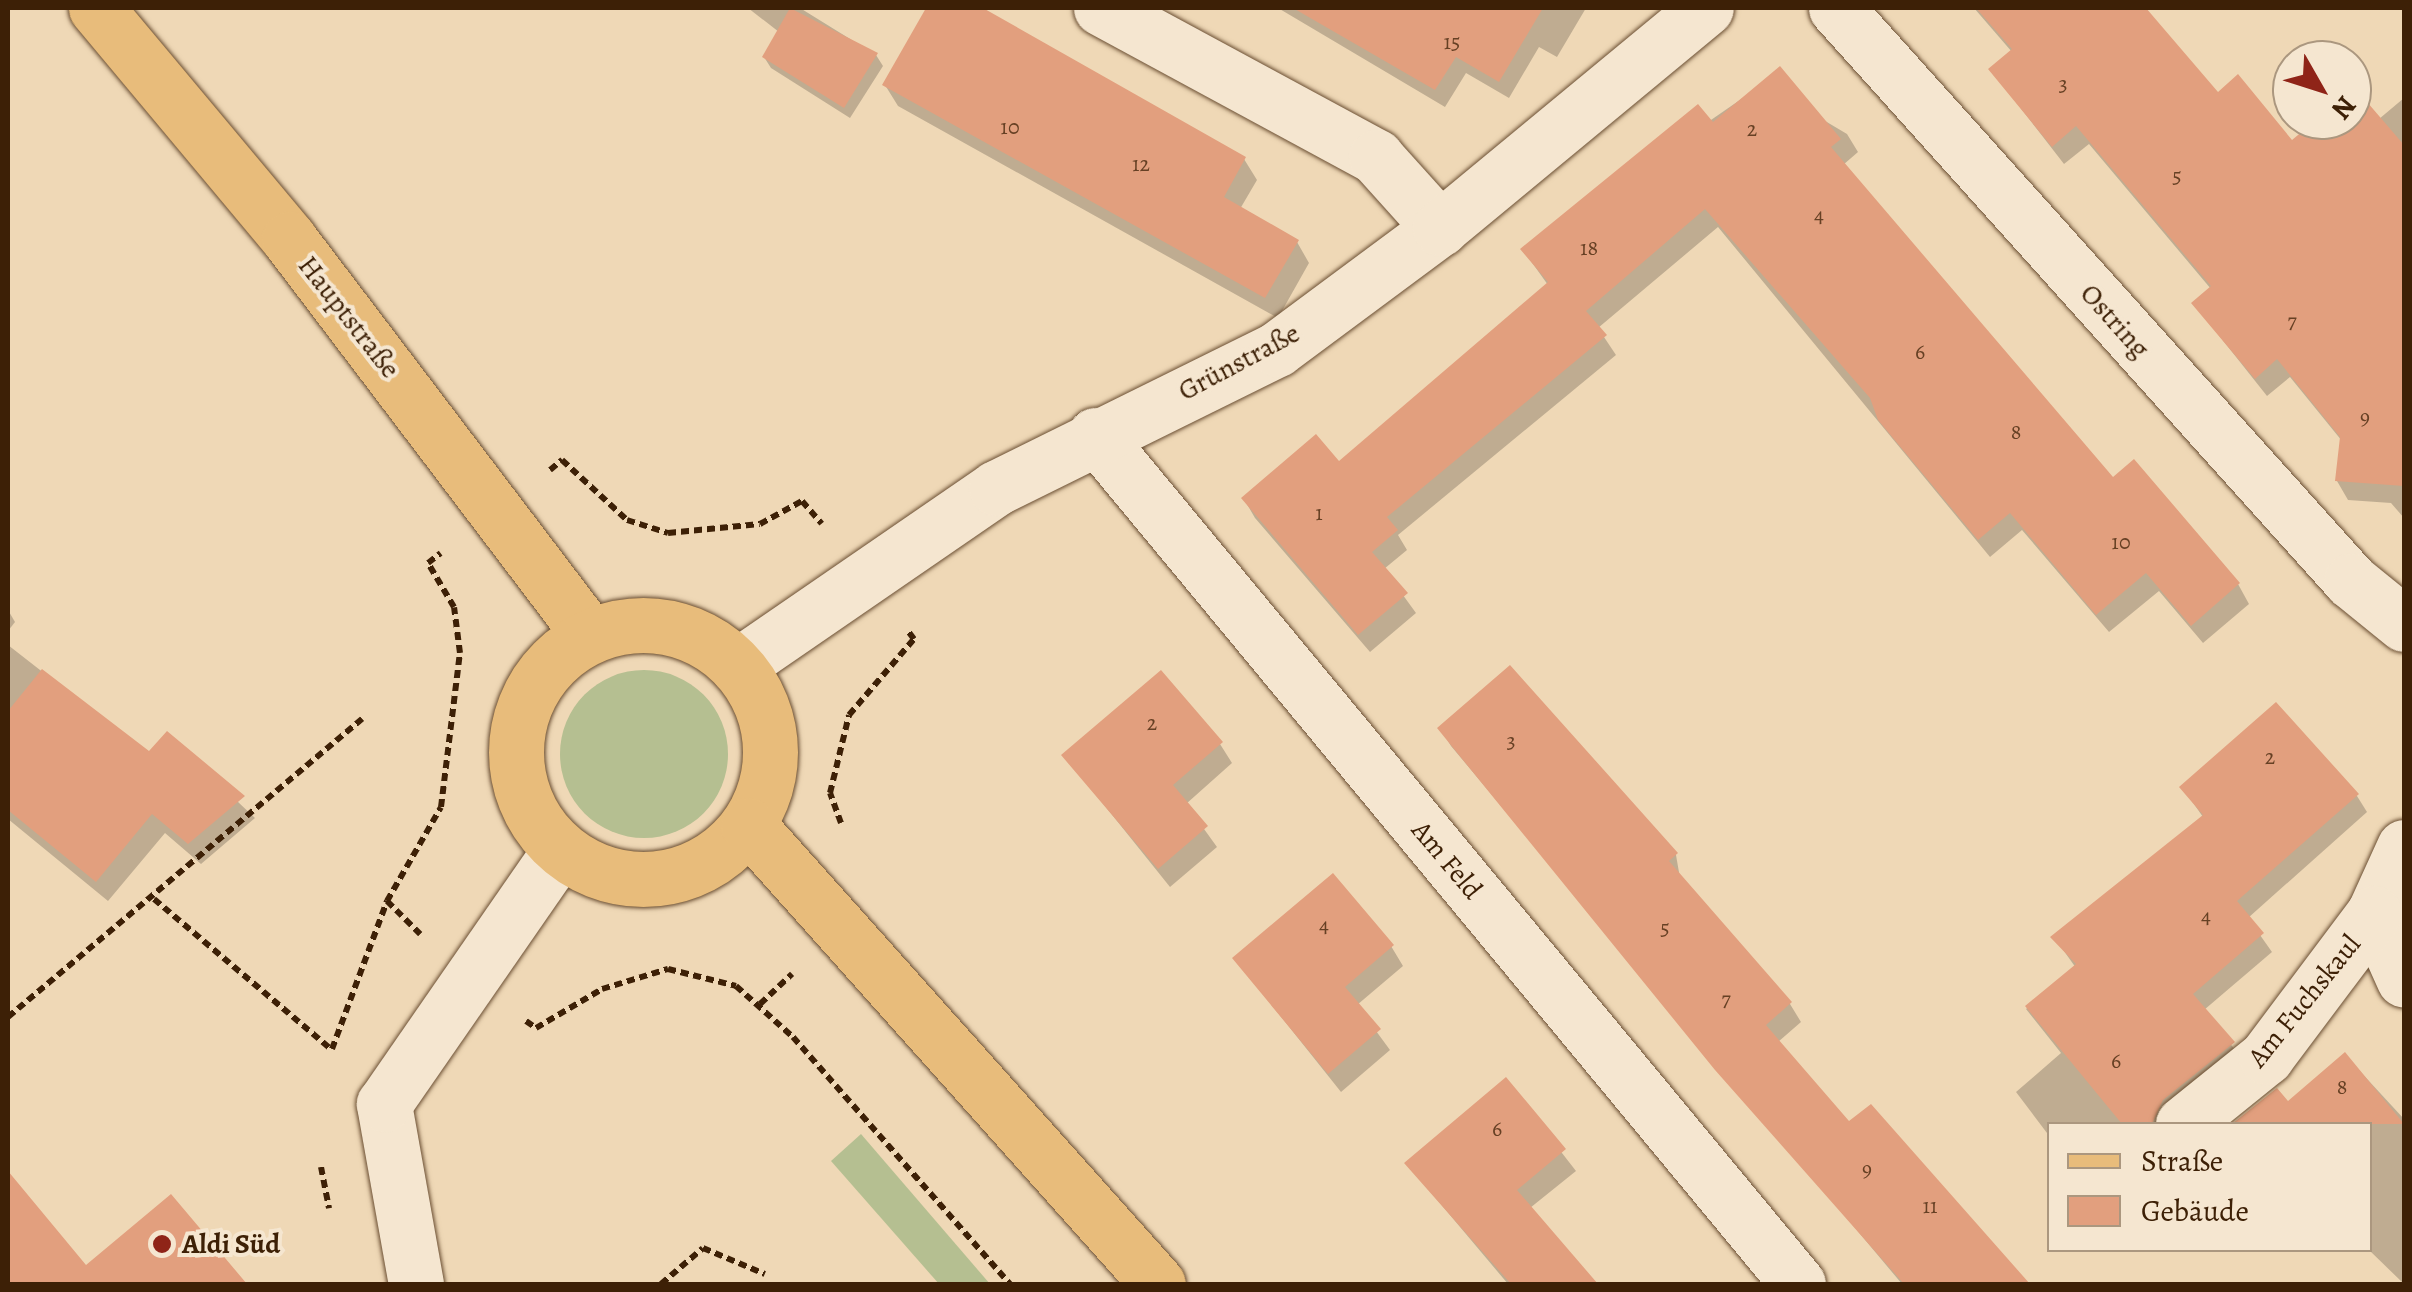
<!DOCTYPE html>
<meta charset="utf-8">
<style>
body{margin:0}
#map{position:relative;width:2412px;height:1292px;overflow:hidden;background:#efd8b6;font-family:Alegreya,serif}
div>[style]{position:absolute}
.green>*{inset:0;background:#b5bf91}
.round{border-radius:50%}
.shadow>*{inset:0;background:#0003}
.building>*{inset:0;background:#e29f7e}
.path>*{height:6px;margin-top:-3px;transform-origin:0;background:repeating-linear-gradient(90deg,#3d2006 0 8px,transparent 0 13px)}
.roads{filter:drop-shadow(0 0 2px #6a4e32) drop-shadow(0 0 2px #6a4e32)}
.minor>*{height:55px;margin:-27.5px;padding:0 27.5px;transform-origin:27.5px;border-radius:27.5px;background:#f5e6d0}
.major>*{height:55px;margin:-27.5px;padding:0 27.5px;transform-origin:27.5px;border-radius:27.5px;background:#e8bc7b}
.major>.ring{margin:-27.5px;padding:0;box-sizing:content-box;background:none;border:55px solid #e8bc7b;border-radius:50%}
.dots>*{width:28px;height:28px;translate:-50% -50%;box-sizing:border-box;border:5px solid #f5e6d0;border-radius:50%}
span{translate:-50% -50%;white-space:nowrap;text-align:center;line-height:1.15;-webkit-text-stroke:8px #f5e6d0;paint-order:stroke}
.number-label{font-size:22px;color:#664024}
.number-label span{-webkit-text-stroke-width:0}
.street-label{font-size:28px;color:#3d2006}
.poi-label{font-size:28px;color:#3d2006;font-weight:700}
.left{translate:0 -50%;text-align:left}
.frame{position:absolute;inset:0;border:10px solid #3d2006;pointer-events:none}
.legend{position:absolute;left:2047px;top:1122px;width:325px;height:130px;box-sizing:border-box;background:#f5e6d0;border:2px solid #ab977f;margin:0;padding:12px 18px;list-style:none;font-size:30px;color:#3d2006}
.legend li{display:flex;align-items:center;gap:20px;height:50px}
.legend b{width:50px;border:2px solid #ab977f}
.north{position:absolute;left:2272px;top:40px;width:100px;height:100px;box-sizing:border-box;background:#f5e6d0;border:2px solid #ab977f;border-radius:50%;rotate:129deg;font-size:28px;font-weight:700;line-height:40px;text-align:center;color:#3d2006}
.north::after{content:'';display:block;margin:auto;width:35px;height:45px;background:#8f2418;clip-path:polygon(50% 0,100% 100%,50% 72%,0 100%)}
</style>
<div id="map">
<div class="green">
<i class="round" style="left:560px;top:670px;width:168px;height:168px"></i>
<i style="clip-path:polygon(861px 1134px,990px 1284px,939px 1284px,831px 1161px)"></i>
</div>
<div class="shadow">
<i style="clip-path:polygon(748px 8px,800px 8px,876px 55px,883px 66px,850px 118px,771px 68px,764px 57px,779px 32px)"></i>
<i style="clip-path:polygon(929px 8px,979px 8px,1244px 159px,1257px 180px,1240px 209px,1297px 242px,1309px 263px,1278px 318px,898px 106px,885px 85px)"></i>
<i style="clip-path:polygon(1278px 8px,1586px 8px,1557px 57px,1539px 47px,1509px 98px,1466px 73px,1445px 107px)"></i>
<i style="clip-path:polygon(1974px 8px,2145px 8px,2217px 95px,2291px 144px,2320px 120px,2352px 120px,2355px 92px,2379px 119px,2404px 98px,2404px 197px,2370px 226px,2404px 267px,2404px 518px,2391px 503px,2348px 500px,2337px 481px,2342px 441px,2290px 377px,2267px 396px,2194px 304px,2211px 289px,2089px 144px,2064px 164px,1991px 70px,2012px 52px)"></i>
<i style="clip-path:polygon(1763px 84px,1847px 134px,1858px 152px,1843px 165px,2113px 480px,2134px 462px,2238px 584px,2249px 604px,2203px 643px,2159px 591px,2109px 632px,2022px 530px,1990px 557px,1718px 227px,1598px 328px,1616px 355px,1398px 535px,1407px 550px,1384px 569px,1416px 613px,1370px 652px,1255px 518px,1244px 499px,1338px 465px,1548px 285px,1523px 250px)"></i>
<i style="clip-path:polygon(8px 610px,15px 622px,8px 631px)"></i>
<i style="clip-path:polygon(8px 645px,149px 755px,167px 735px,255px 818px,201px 864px,165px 833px,108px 901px,8px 819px)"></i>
<i style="clip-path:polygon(1510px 669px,1676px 855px,1680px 878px,1790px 1004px,1801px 1022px,1778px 1042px,1849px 1125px,1871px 1107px,2022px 1284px,1902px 1284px,1451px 746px,1440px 728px)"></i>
<i style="clip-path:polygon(1220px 744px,1232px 763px,1186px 804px,1217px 847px,1170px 887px,1064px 755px)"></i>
<i style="clip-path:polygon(2182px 787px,2357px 796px,2367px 812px,2248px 918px,2272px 952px,2204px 1010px,2243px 1060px,2169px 1124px,2050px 1124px,2050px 1137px,2016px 1092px,2061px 1053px,2026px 1009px,2076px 968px,2054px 937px,2203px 817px)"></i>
<i style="clip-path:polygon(1391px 946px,1403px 966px,1357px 1005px,1390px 1050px,1341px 1092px,1235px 959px)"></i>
<i style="clip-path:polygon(2345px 1055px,2404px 1119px,2404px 1284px,2369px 1250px,2370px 1124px,2236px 1124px,2277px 1092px,2288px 1104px)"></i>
<i style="clip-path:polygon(1506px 1081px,1576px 1171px,1530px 1208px,1563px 1254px,1526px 1284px,1508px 1284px,1407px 1164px)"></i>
<i style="clip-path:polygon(171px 1198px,244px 1284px,8px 1284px,8px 1226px,32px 1205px,86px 1269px)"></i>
</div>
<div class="building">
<i style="clip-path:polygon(790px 8px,878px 53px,844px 108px,762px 57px)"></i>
<i style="clip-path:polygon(926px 8px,983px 8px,1246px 157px,1224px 197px,1299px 240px,1265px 298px,882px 85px)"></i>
<i style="clip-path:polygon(1293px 8px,1543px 8px,1499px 82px,1456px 57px,1435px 90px)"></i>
<i style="clip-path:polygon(1976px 8px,2146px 8px,2218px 92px,2238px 74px,2292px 140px,2316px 120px,2352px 120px,2355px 88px,2404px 145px,2404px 486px,2335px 481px,2340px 437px,2277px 359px,2255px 379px,2191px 303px,2211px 286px,2076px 126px,2052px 147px,1988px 69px,2012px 49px)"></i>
<i style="clip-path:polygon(1780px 66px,1841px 139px,1831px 147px,2113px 477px,2134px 459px,2240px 583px,2191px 626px,2146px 573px,2096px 615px,2010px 513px,1978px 540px,1878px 420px,1870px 398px,1705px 209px,1586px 311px,1607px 335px,1387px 517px,1398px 530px,1372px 552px,1408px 593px,1358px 635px,1241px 498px,1316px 434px,1339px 461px,1548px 282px,1520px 249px,1698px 104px,1713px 122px)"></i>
<i style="clip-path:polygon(1510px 665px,1678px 853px,1669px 861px,1792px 1002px,1766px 1025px,1849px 1121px,1871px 1104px,2030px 1284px,1904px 1284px,1715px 1070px,1437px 728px)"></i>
<i style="clip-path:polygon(42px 669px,149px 751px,167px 731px,245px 796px,188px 844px,152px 814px,96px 882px,8px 810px,8px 711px)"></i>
<i style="clip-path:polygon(1161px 670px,1223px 742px,1173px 785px,1208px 826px,1158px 869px,1061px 755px)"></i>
<i style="clip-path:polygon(2276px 702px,2359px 794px,2237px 901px,2264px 933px,2193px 994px,2235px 1042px,2163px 1100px,2152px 1124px,2122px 1124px,2025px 1006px,2076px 964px,2050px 937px,2203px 815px,2179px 787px)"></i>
<i style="clip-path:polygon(1333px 873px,1394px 945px,1345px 987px,1381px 1029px,1328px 1074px,1232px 958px)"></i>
<i style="clip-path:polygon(2345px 1052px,2404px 1124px,2232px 1124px,2277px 1088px,2288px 1101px)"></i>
<i style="clip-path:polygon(1506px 1077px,1566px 1149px,1517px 1190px,1598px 1284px,1511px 1284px,1404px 1163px)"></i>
<i style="clip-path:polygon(8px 1171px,86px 1265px,171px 1194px,247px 1284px,8px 1284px)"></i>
</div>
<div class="path">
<i style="left:550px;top:470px;width:16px;rotate:-40deg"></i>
<i style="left:562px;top:460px;width:88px;rotate:42.7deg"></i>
<i style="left:627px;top:520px;width:43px;rotate:17.6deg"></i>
<i style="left:668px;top:533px;width:92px;rotate:-5.6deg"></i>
<i style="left:760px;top:524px;width:48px;rotate:-28.7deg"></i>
<i style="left:802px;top:501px;width:30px;rotate:49deg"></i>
<i style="left:841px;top:823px;width:32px;rotate:-110deg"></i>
<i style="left:830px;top:793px;width:80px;rotate:-76.3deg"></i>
<i style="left:849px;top:715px;width:100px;rotate:-49.5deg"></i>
<i style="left:914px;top:639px;width:10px;rotate:-127deg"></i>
<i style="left:154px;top:899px;width:233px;rotate:40.3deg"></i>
<i style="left:387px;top:901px;width:108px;rotate:-60.1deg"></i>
<i style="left:441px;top:807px;width:155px;rotate:-83deg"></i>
<i style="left:460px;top:653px;width:46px;rotate:-97.4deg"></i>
<i style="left:454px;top:607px;width:51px;rotate:-120.6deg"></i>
<i style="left:428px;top:563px;width:16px;rotate:-38deg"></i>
<i style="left:760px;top:1004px;width:44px;rotate:-43.2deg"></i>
<i style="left:8px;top:1017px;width:463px;rotate:-40.1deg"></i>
<i style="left:526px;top:1021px;width:12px;rotate:35deg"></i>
<i style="left:536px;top:1028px;width:77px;rotate:-30.6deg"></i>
<i style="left:602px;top:989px;width:69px;rotate:-16.9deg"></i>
<i style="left:668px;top:969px;width:70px;rotate:14deg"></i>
<i style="left:736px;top:986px;width:76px;rotate:41.8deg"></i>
<i style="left:793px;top:1037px;width:329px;rotate:48.7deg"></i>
<i style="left:332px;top:1049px;width:158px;rotate:-69.6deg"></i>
<i style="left:387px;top:901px;width:47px;rotate:45deg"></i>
<i style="left:321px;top:1167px;width:42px;rotate:79deg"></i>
<i style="left:661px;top:1284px;width:55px;rotate:-40.6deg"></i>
<i style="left:703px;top:1248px;width:67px;rotate:22.8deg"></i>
</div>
<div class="roads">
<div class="minor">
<i style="left:1101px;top:8px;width:313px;rotate:28.4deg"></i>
<i style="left:1376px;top:157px;width:96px;rotate:48deg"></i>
<i style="left:1836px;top:8px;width:770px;rotate:48.05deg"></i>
<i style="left:2351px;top:581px;width:68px;rotate:39.1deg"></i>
<i style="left:1095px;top:435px;width:1102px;rotate:50.37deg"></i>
<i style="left:737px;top:666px;width:314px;rotate:-34.5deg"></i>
<i style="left:996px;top:488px;width:313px;rotate:-26.3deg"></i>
<i style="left:1277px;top:349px;width:203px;rotate:-36.6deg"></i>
<i style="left:1440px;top:228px;width:345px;rotate:-39.6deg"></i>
<i style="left:2404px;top:847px;width:72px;rotate:114.4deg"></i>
<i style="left:2374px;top:913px;width:73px;rotate:65.9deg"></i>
<i style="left:2183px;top:1124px;width:107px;rotate:-38.9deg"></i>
<i style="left:2266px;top:1057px;width:180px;rotate:-53.1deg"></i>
<i style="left:416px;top:1284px;width:183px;rotate:-100.1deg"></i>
<i style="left:384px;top:1104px;width:309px;rotate:-55.3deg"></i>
</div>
<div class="major">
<i style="left:96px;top:8px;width:301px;rotate:50.1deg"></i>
<i style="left:289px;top:239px;width:498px;rotate:52.8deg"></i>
<i class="ring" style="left:516px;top:625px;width:199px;height:199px"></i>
<i style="left:748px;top:825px;width:615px;rotate:48.23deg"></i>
</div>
</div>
<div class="dots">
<i style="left:162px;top:1244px;background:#8f2418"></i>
</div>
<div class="number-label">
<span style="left:1452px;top:43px">15</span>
<span style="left:2063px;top:85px">3</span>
<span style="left:1010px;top:128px">10</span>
<span style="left:1752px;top:130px">2</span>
<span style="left:1141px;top:165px">12</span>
<span style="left:2177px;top:177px">5</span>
<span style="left:1819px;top:216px">4</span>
<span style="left:1589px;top:249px">18</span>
<span style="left:2292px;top:322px">7</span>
<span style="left:1920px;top:353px">6</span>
<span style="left:2365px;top:418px">9</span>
<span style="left:2016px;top:433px">8</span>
<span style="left:1319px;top:514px">1</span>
<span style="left:2121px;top:543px">10</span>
<span style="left:1152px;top:724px">2</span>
<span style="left:1511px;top:742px">3</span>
<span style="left:2270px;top:758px">2</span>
<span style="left:2206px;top:917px">4</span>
<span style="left:1324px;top:926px">4</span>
<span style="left:1665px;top:929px">5</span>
<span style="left:1726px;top:1000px">7</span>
<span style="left:2116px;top:1062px">6</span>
<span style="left:2342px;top:1088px">8</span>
<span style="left:1497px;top:1130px">6</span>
<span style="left:1867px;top:1170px">9</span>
<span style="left:1930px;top:1207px">11</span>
</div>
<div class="street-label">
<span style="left:349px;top:317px;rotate:52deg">Hauptstraße</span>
<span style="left:2115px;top:321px;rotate:48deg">Ostring</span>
<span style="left:1239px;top:362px;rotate:-28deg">Grünstraße</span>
<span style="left:1447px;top:860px;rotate:50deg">Am Feld</span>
<span style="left:2304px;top:1001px;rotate:-51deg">Am Fuchskaul</span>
</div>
<div class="poi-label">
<span class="left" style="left:182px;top:1244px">Aldi Süd</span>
</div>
<div class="frame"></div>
<ul class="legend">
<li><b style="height:12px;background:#e8bc7b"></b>Straße</li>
<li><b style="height:28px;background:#e29f7e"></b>Gebäude</li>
</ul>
<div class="north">N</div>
</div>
